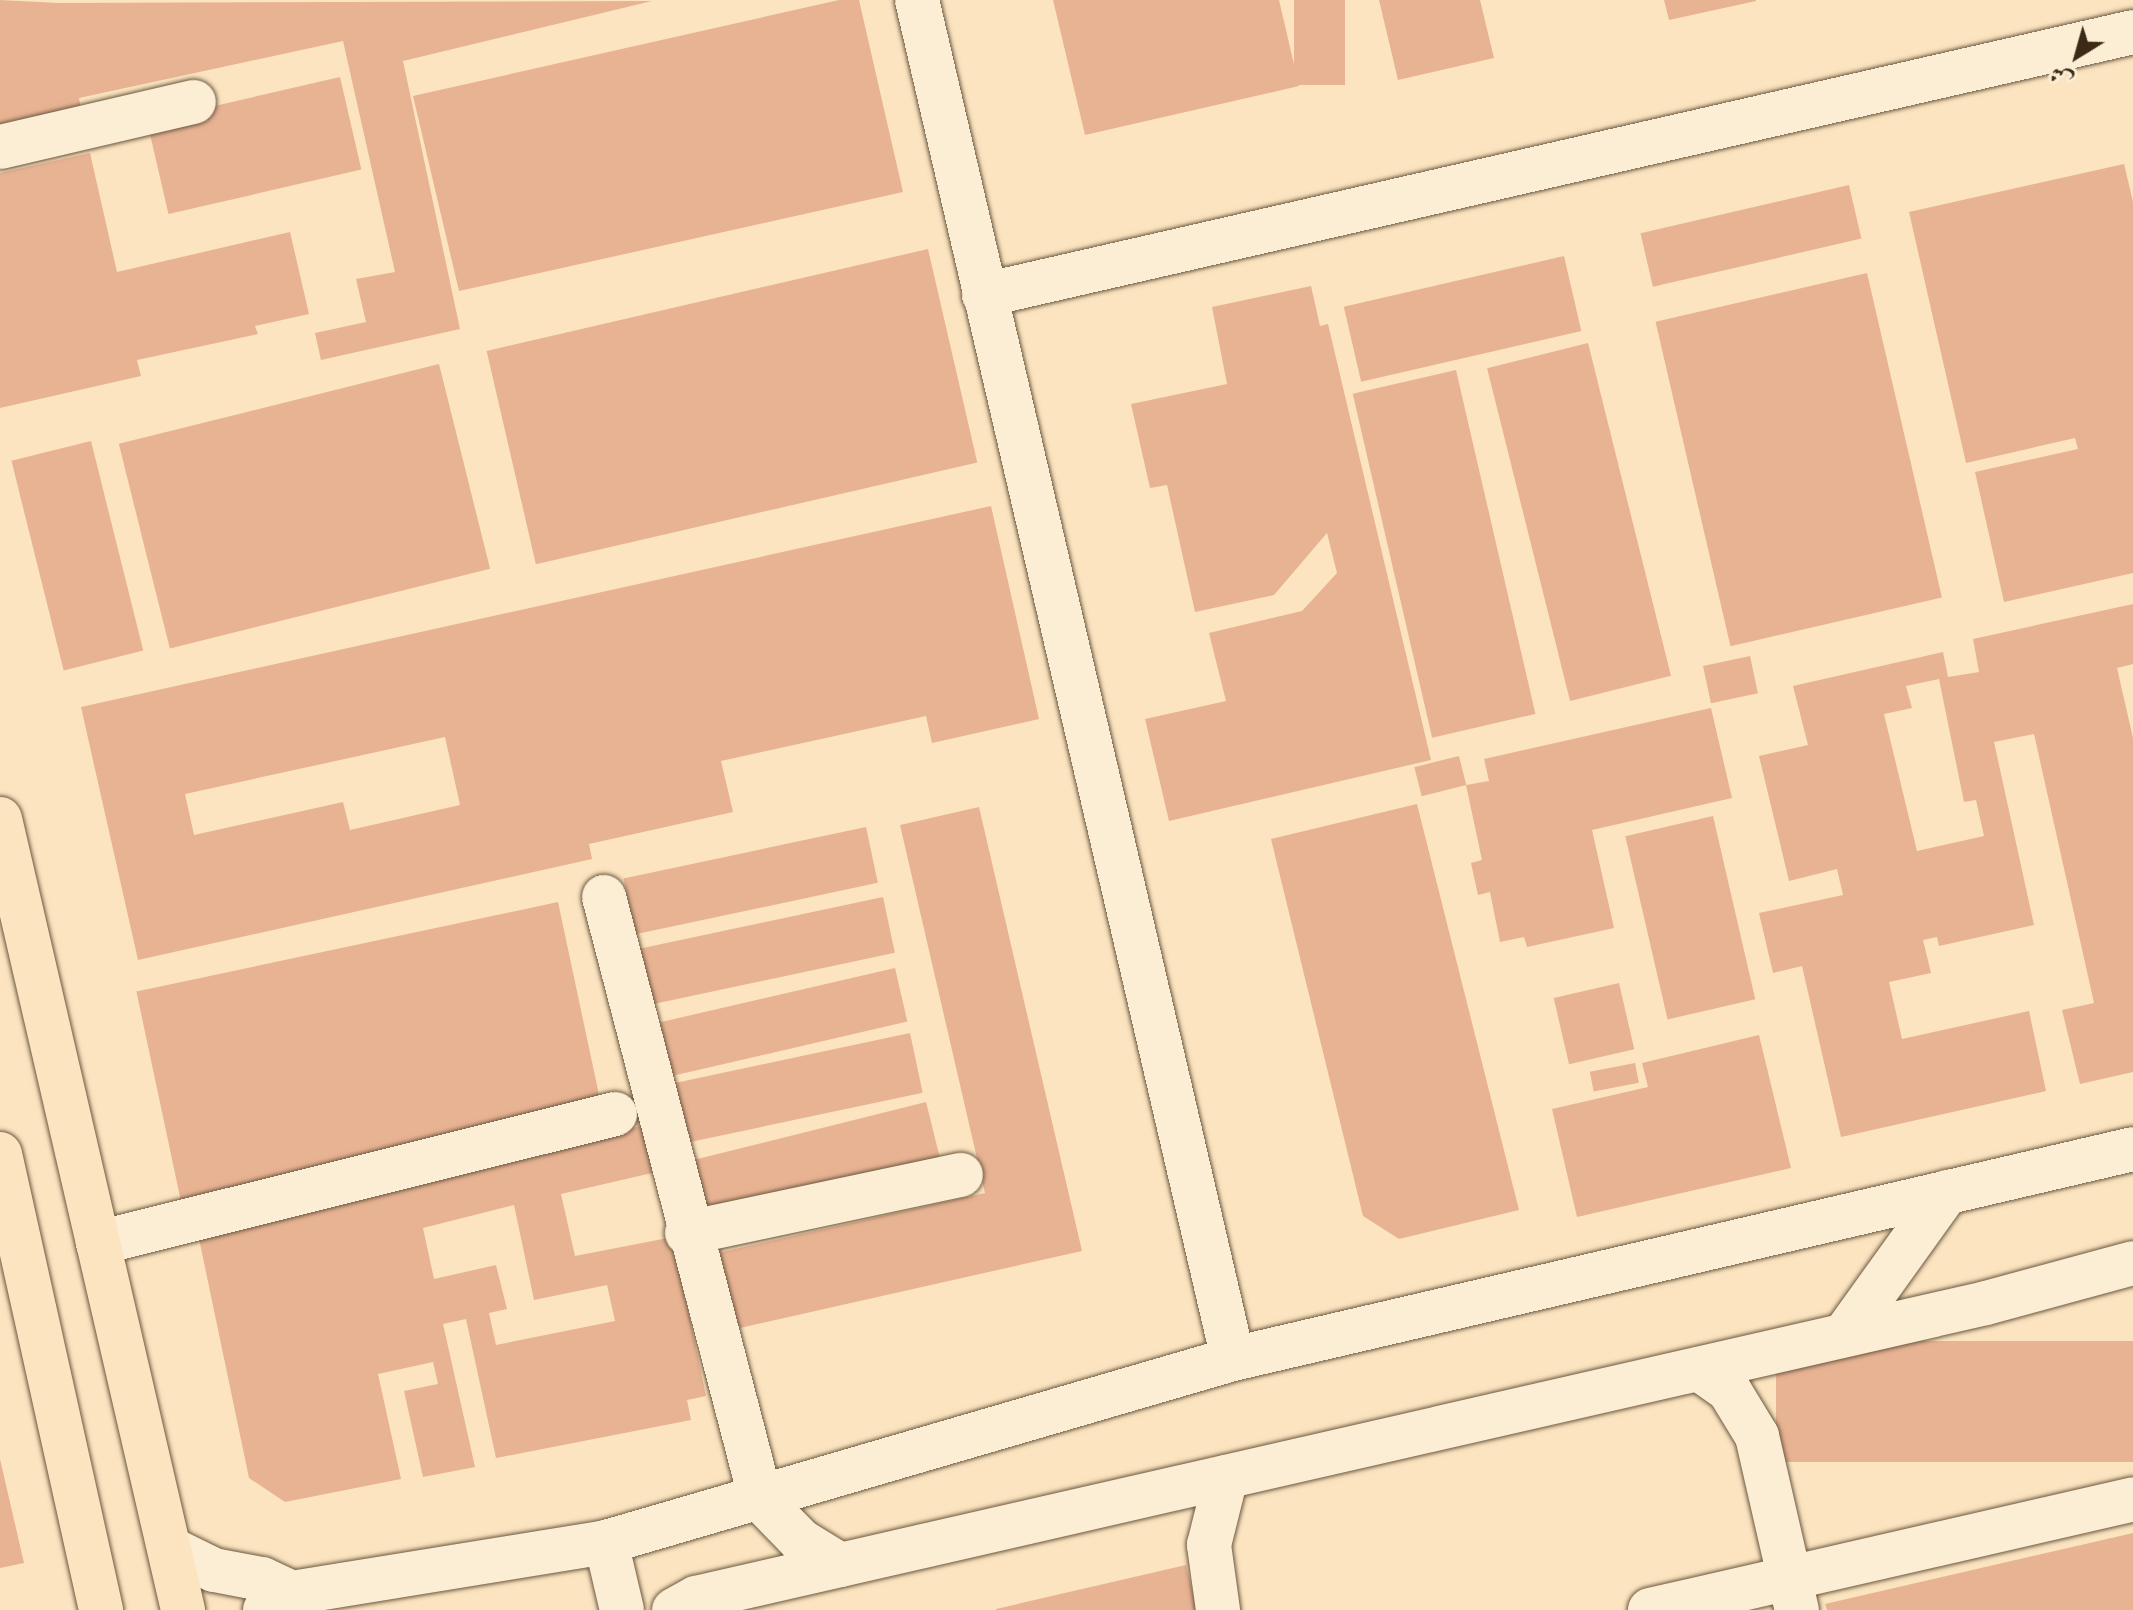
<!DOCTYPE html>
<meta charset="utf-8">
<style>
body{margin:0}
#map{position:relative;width:2133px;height:1610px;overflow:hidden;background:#fbe4bf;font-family:Vollkorn,Amiri,serif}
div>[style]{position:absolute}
.building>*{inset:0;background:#e8b393;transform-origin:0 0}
.roads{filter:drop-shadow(0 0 2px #6c5840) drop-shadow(0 0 2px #6c5840)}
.minor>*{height:44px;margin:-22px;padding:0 22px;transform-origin:22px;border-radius:22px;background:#fcedd5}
.major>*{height:44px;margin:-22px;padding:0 22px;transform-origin:22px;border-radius:22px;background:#fbe4bf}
span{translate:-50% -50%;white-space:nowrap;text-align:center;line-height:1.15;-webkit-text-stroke:8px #fcedd5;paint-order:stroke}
.north{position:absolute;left:2037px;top:16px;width:80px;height:80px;-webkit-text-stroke:6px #fcedd5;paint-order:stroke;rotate:217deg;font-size:22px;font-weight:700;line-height:32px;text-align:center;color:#3c2a16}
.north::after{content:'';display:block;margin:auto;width:28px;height:36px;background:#3c2a16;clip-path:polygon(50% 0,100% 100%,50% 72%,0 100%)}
</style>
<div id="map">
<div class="building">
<i style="clip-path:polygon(0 0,58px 3px,652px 1px,403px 61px,460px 329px,321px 360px,315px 333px,366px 322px,356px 279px,395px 272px,343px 41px,79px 98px,82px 115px,0 132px)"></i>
<i style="clip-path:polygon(839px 0,859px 0,903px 192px,459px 291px,413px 96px)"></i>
<i style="clip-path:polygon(1053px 0,1279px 0,1299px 86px,1085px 135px)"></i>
<i style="left:1294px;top:0;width:51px;height:85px"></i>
<i style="clip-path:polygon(1379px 0,1480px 0,1494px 58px,1398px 80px)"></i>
<i style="clip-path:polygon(1664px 0,1756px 0,1756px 1px,1669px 20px)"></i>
<i style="left:340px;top:77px;width:95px;height:198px;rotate:77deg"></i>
<i style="clip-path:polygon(90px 153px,117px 272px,290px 232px,309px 314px,255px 326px,258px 334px,137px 360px,141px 376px,0 408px,0 173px)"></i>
<i style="clip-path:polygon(2124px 164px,2133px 202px,2133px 573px,2004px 602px,1975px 472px,2078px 449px,2075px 438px,1966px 463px,1909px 212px)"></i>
<i style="left:1849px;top:185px;width:55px;height:214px;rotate:77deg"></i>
<i style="left:928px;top:249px;width:219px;height:453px;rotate:77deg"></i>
<i style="left:1564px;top:256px;width:77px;height:226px;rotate:77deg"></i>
<i style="left:1867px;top:273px;width:333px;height:217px;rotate:77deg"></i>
<i style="clip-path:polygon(1311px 286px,1320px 326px,1328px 324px,1431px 760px,1169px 821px,1145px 719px,1226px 701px,1209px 633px,1302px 611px,1337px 573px,1327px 533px,1274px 595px,1195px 612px,1167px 485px,1150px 488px,1131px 404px,1227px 384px,1212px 307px)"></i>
<i style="left:1588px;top:343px;width:343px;height:104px;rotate:76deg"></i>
<i style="left:439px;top:364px;width:211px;height:330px;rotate:76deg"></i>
<i style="left:1456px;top:370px;width:353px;height:106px;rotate:77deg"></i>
<i style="left:91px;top:441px;width:216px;height:82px;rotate:76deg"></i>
<i style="clip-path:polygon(evenodd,991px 506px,1039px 719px,932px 743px,926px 716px,721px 761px,733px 812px,589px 844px,592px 859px,138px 960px,81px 707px,991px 506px,445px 737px,460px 805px,350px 830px,343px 802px,194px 835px,185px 794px,445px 737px)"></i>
<i style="clip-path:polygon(evenodd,2133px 604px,2133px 664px,2117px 668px,2133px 738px,2133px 1072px,2080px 1084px,2062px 1010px,2094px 1003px,2034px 734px,1994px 742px,2034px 925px,1939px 946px,1937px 937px,1923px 940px,1931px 973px,1889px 982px,1902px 1039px,2029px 1011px,2046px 1091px,1841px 1137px,1802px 966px,1773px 973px,1759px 913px,1843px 895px,1837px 869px,1789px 881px,1779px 839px,1759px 756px,1808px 745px,1793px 686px,1943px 652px,1948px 677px,1979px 672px,1973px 639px,2133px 604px,1939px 679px,1964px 802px,1976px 800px,1984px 836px,1917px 851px,1884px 714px,1912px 708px,1906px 686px,1939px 679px)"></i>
<i style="left:1750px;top:656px;width:38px;height:48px;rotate:78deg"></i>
<i style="clip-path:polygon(1711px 708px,1732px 798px,1592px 830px,1614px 928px,1527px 947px,1524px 937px,1500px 942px,1490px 892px,1478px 895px,1471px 863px,1482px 860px,1466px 785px,1489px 781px,1484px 759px)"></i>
<i style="left:1459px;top:756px;width:30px;height:46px;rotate:76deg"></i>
<i style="clip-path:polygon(1417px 804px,1519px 1210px,1399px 1239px,1363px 1216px,1271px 839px)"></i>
<i style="clip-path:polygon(979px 807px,1082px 1251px,731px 1330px,713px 1254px,985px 1193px,900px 825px)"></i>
<i style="left:1713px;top:816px;width:188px;height:90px;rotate:77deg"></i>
<i style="left:866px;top:827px;width:57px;height:248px;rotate:78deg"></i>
<i style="left:883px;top:897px;width:57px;height:249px;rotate:78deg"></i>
<i style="left:558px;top:902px;width:214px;height:431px;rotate:78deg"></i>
<i style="left:895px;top:968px;width:55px;height:244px;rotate:77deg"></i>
<i style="left:1619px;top:983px;width:68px;height:67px;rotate:77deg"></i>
<i style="left:910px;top:1033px;width:61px;height:245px;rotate:78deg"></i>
<i style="clip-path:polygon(1759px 1035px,1791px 1168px,1577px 1217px,1552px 1109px,1648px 1087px,1642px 1063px)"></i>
<i style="left:1635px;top:1063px;width:20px;height:46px;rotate:79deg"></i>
<i style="left:926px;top:1102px;width:60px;height:247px;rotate:76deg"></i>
<i style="clip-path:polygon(evenodd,654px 1123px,665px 1170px,561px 1194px,575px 1256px,673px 1237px,706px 1396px,687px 1400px,691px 1420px,496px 1458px,466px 1319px,443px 1324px,475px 1467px,423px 1477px,404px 1391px,438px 1384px,433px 1362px,378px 1374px,401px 1479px,285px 1502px,249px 1478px,197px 1229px,654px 1123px,514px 1205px,534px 1300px,607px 1285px,615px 1321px,496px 1345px,489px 1313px,507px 1309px,496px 1265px,434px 1279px,423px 1228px,514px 1205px)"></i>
<i style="left:2133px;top:1341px;width:121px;height:357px;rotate:90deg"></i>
<i style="clip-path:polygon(0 1459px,24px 1563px,0 1568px)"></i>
<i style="clip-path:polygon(2133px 1533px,2133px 1610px,1827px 1610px,1825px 1604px)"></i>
<i style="clip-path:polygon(1186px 1565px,1197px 1610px,996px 1610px,996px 1609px)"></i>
</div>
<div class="roads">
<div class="minor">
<i style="left:917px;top:0;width:1395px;rotate:76.91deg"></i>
<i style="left:0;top:147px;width:199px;rotate:-13.1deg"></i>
<i style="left:984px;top:295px;width:1179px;rotate:-12.89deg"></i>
<i style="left:604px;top:897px;width:623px;rotate:75.41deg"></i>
<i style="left:761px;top:1500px;width:57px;rotate:45.7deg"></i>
<i style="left:801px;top:1541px;width:46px;rotate:31.6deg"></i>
<i style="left:687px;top:1233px;width:280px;rotate:-12deg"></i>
<i style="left:98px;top:1243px;width:533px;rotate:-14.01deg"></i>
<i style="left:1845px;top:1334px;width:175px;rotate:-54.3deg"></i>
<i style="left:1699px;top:1369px;width:37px;rotate:35deg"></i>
<i style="left:1729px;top:1390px;width:54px;rotate:58.7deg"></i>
<i style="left:1757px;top:1436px;width:179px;rotate:77.1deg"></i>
<i style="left:606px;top:1542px;width:70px;rotate:76.8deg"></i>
<i style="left:169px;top:1548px;width:50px;rotate:26.1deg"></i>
<i style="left:214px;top:1570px;width:49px;rotate:10.6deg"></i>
<i style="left:262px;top:1579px;width:33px;rotate:25deg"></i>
<i style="left:265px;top:1610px;width:32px;rotate:-32deg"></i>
<i style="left:292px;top:1593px;width:318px;rotate:-9.2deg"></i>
<i style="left:606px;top:1542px;width:653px;rotate:-16.27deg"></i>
<i style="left:1233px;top:1359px;width:924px;rotate:-13.13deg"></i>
<i style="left:674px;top:1610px;width:25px;rotate:-29deg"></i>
<i style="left:696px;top:1598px;width:1323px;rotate:-12.88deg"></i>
<i style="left:1986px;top:1303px;width:152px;rotate:-15.2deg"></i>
<i style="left:1218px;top:1610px;width:66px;rotate:-97.9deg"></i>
<i style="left:1209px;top:1545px;width:70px;rotate:-76deg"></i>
<i style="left:1650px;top:1610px;width:496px;rotate:-12.9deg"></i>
</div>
<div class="major">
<i style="left:0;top:819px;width:812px;rotate:76.97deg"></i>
<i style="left:0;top:1154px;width:467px;rotate:77.5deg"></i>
</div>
</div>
<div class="north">ش</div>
</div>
